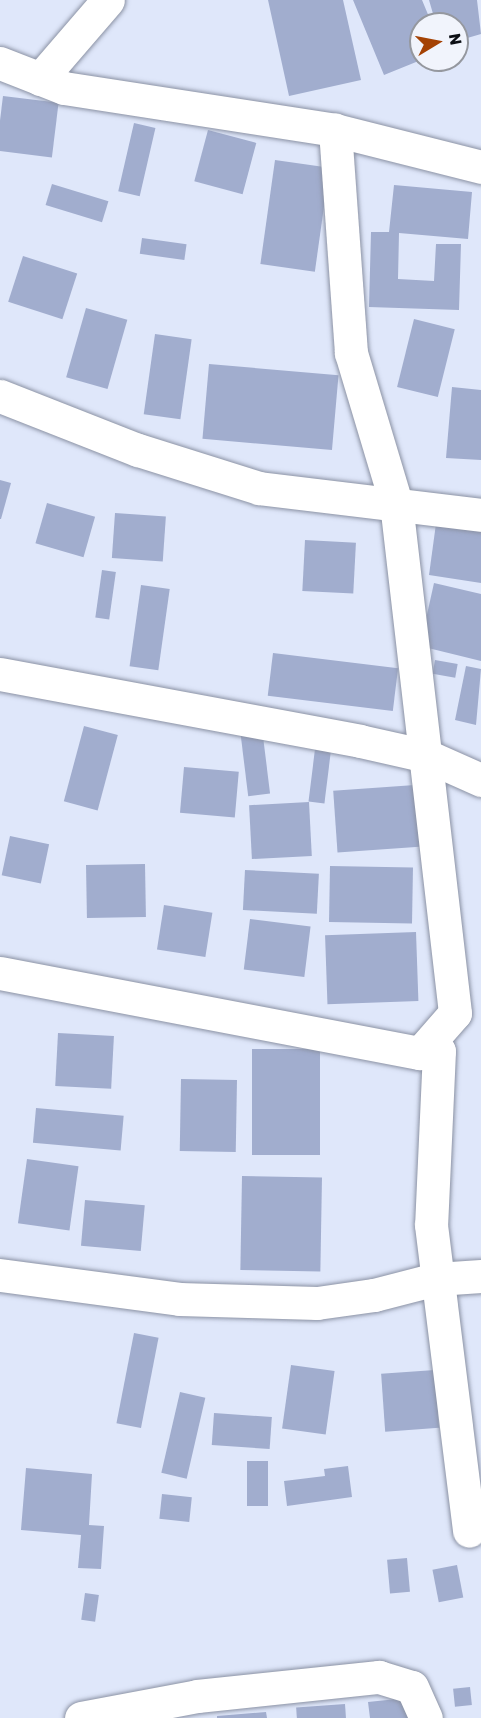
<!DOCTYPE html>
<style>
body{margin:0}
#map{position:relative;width:481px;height:1718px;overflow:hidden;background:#dfe7fa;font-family:Rubik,sans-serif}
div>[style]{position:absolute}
.building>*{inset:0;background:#a1adce;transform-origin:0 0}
.roads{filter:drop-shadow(0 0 2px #8b92a4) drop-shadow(0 0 2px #8b92a4)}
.minor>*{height:33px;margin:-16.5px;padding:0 16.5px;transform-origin:16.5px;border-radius:16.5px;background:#fff}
span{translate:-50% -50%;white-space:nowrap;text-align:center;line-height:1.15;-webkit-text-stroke:4.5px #f1f4fc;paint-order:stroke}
.north{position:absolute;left:409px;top:12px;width:60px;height:60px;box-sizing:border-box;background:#f1f4fc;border:2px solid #95989f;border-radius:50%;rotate:80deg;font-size:16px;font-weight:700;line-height:24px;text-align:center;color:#0b0e14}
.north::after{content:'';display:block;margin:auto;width:21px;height:27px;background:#a44204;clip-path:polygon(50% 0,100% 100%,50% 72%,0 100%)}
</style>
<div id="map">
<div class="building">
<i style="clip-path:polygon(268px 0,343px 0,361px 80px,289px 96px)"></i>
<i style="clip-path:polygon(353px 0,422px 0,432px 24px,421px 24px,421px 60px,384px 75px)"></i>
<i style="clip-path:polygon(429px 0,477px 0,481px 34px,457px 41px,457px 24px,436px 24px)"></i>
<i style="left:3px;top:96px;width:56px;height:55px;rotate:7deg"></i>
<i style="left:134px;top:123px;width:22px;height:70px;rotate:13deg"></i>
<i style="left:208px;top:130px;width:50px;height:53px;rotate:15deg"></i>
<i style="left:275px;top:160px;width:55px;height:105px;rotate:8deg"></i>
<i style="left:52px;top:184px;width:59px;height:22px;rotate:17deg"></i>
<i style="clip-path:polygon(394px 185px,472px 192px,468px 239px,399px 233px,398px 279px,434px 281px,436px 244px,461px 244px,459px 310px,369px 307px,371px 232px,389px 232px)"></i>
<i style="left:142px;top:238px;width:45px;height:16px;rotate:8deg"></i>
<i style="left:23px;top:256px;width:57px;height:48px;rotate:18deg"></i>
<i style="left:86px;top:308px;width:43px;height:72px;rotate:16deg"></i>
<i style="left:414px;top:319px;width:42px;height:70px;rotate:14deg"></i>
<i style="left:155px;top:334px;width:37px;height:81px;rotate:8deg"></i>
<i style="left:209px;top:364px;width:130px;height:75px;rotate:5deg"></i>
<i style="clip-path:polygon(452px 387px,481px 390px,481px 460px,446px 458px)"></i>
<i style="clip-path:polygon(0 480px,11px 483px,1px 519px,0 519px)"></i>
<i style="left:47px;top:503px;width:50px;height:42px;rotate:16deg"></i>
<i style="clip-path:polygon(438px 509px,481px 516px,481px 583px,429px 575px)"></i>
<i style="left:115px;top:513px;width:51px;height:45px;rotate:4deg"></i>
<i style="left:305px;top:540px;width:51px;height:51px;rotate:3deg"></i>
<i style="left:102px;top:570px;width:14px;height:48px;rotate:8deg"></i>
<i style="clip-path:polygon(434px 583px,481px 594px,481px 661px,420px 646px)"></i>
<i style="left:141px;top:585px;width:29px;height:82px;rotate:8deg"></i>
<i style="left:273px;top:653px;width:126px;height:43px;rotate:7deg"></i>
<i style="left:435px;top:660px;width:23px;height:14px;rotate:10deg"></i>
<i style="clip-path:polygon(466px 666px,481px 669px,476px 725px,455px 720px)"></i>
<i style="left:84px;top:726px;width:35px;height:78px;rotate:15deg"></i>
<i style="left:262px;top:728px;width:66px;height:22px;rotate:83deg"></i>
<i style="left:315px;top:749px;width:16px;height:53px;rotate:7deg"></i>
<i style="left:184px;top:767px;width:55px;height:46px;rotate:5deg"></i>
<i style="left:415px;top:785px;width:62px;height:82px;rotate:86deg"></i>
<i style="left:309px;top:802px;width:54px;height:60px;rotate:87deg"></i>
<i style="left:10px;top:836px;width:40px;height:40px;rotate:12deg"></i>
<i style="left:145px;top:864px;width:53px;height:59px;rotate:89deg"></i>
<i style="left:330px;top:866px;width:83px;height:56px;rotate:1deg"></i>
<i style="left:245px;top:870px;width:74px;height:40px;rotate:3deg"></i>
<i style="left:164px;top:905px;width:49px;height:45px;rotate:9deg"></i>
<i style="left:250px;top:919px;width:61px;height:51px;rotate:7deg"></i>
<i style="left:416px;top:932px;width:69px;height:91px;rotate:88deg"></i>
<i style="left:58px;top:1033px;width:56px;height:53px;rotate:3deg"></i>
<i style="left:252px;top:1049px;width:68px;height:106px"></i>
<i style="left:181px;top:1079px;width:56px;height:72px;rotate:1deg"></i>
<i style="left:36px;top:1108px;width:88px;height:35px;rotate:5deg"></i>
<i style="left:27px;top:1159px;width:52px;height:65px;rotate:8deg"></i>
<i style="left:242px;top:1176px;width:80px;height:94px;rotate:1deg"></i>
<i style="left:85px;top:1200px;width:60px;height:46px;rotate:5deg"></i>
<i style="left:134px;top:1333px;width:25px;height:92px;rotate:11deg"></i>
<i style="left:291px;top:1365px;width:44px;height:64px;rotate:8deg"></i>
<i style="left:435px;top:1370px;width:58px;height:54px;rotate:86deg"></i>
<i style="left:180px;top:1392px;width:26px;height:83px;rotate:13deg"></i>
<i style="left:214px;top:1413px;width:58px;height:32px;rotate:4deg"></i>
<i style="left:247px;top:1461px;width:21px;height:45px"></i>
<i style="clip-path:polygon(348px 1466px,352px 1497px,287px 1506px,284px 1481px,325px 1476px,324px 1469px)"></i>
<i style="clip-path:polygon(26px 1468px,92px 1474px,89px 1525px,104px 1526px,101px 1569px,78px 1568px,81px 1535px,21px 1530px)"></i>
<i style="left:162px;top:1494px;width:30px;height:25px;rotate:6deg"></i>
<i style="left:407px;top:1558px;width:34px;height:20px;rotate:85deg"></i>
<i style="left:457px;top:1565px;width:33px;height:25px;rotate:79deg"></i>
<i style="left:85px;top:1593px;width:14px;height:27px;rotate:8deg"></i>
<i style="left:470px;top:1687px;width:18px;height:17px;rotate:84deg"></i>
<i style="clip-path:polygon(416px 1697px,418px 1718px,370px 1718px,368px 1702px)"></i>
<i style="left:345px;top:1704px;width:14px;height:49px;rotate:86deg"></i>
<i style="clip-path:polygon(266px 1712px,267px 1718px,217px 1718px,217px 1716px)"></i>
</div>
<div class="roads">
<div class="minor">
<i style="left:0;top:63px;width:69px;rotate:21.3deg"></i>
<i style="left:64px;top:88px;width:274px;rotate:8.8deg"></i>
<i style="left:335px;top:130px;width:151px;rotate:14.2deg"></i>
<i style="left:40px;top:79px;width:104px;rotate:-49.3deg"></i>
<i style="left:0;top:396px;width:148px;rotate:21.4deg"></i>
<i style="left:138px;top:450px;width:127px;rotate:17.4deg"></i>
<i style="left:259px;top:488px;width:224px;rotate:6.9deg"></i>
<i style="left:0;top:674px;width:366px;rotate:10.5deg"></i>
<i style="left:360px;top:741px;width:69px;rotate:12.6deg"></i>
<i style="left:427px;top:756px;width:59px;rotate:24deg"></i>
<i style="left:0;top:973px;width:428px;rotate:10.8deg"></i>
<i style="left:420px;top:1053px;width:53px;rotate:-48.8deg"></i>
<i style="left:455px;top:1013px;width:513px;rotate:-96.6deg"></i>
<i style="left:396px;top:503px;width:157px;rotate:-106.7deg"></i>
<i style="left:351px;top:353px;width:224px;rotate:-94.1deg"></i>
<i style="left:420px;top:1053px;width:19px;rotate:-6deg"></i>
<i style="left:439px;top:1051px;width:174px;rotate:92.6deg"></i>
<i style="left:431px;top:1225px;width:308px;rotate:82.9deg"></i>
<i style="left:0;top:1275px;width:181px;rotate:7.6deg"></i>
<i style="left:179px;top:1299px;width:138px;rotate:1.7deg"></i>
<i style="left:317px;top:1303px;width:58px;rotate:-8deg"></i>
<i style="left:374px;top:1295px;width:64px;rotate:-14.5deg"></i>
<i style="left:436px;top:1279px;width:45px;rotate:-3.8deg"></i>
<i style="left:81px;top:1718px;width:118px;rotate:-10.7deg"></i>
<i style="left:197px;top:1696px;width:183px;rotate:-6deg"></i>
<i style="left:379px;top:1677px;width:34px;rotate:17deg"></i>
<i style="left:412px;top:1687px;width:34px;rotate:66deg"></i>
</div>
</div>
<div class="north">N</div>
</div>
